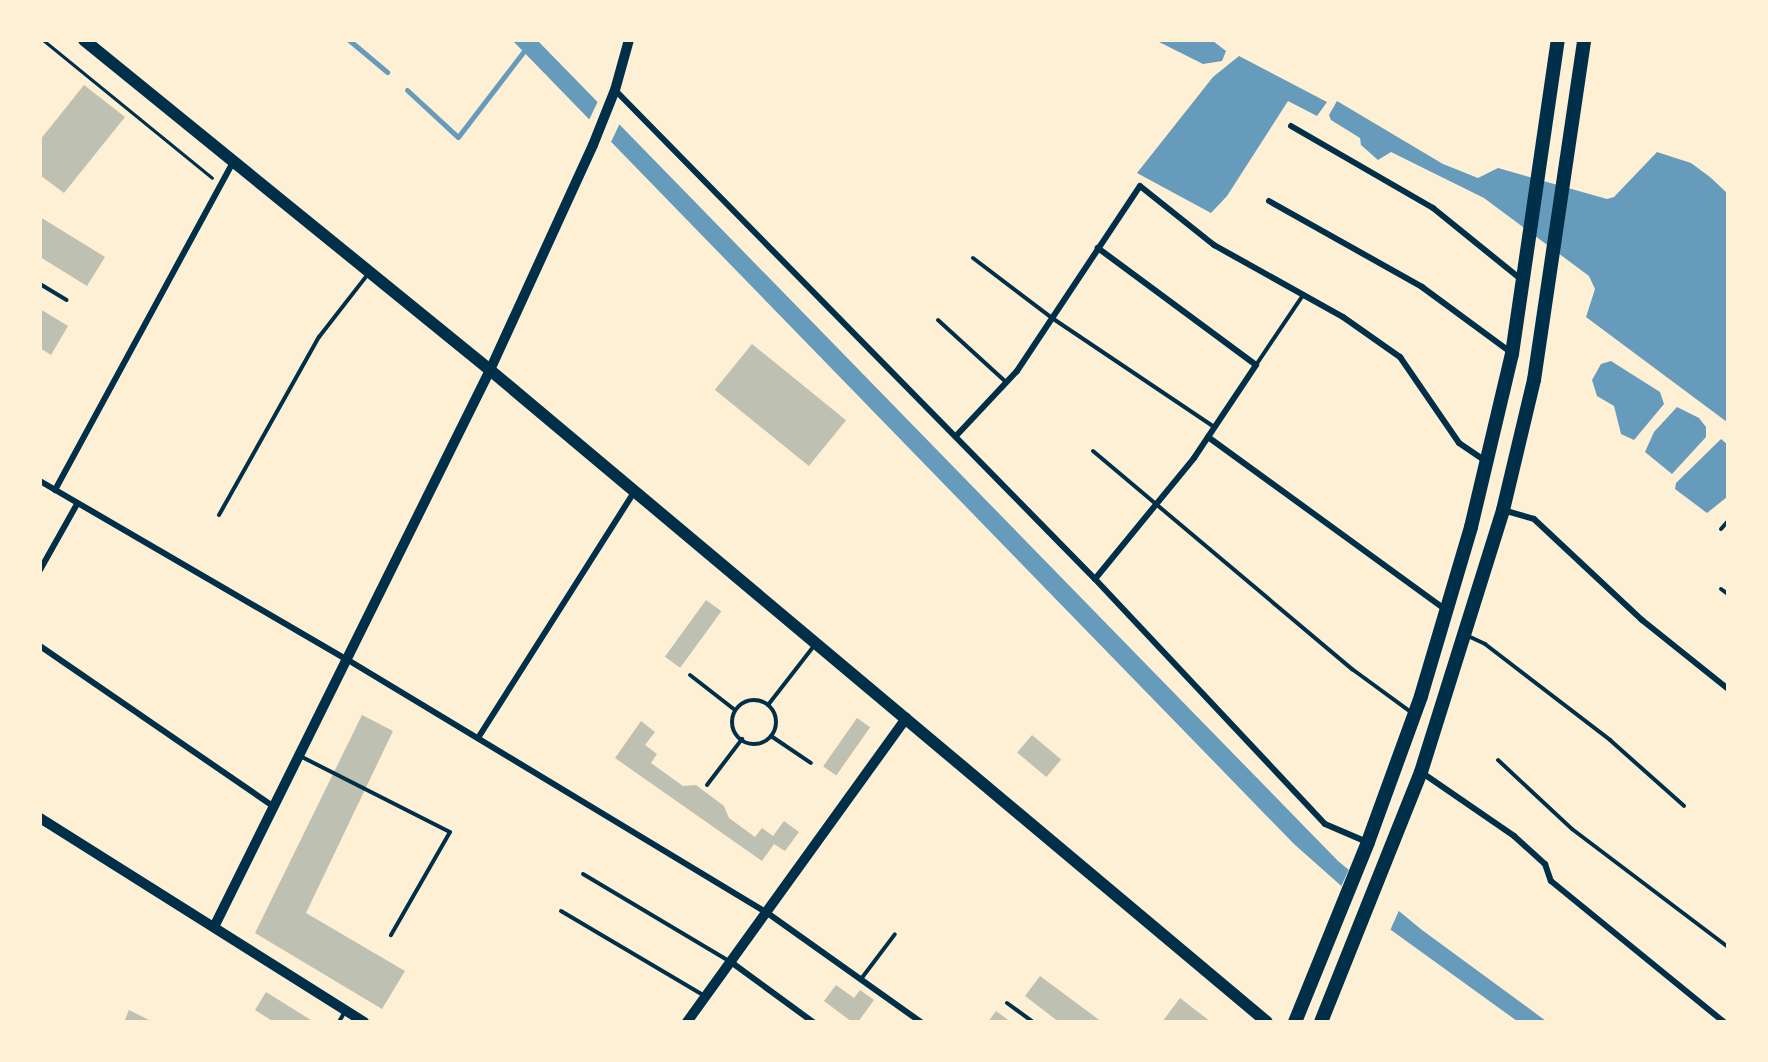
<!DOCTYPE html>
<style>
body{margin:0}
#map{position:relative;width:1768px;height:1062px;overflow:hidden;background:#fdf0d5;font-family:"PT Sans Narrow",sans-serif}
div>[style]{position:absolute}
.water>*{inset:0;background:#669bbc}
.pier>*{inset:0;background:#fdf0d5}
.stream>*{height:5px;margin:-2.5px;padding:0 2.5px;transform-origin:2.5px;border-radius:2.5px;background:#669bbc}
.building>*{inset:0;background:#bec0b2;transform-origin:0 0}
.path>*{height:3px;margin:-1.5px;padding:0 1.5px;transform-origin:1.5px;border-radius:1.5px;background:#003049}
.service>*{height:4px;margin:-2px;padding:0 2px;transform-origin:2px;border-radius:2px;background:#003049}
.service>.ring{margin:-2px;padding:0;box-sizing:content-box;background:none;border:4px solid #003049;border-radius:50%}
.minor>*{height:6px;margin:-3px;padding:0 3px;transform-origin:3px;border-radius:3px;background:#003049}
.tertiary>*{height:10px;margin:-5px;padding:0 5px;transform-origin:5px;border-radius:5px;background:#003049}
.secondary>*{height:12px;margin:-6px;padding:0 6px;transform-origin:6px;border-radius:6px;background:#003049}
.primary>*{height:14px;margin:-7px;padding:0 7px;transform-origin:7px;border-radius:7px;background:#003049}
span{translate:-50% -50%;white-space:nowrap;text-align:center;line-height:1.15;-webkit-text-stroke:4.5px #fdf0d5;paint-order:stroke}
.frame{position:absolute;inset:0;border:42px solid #fdf0d5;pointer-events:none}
</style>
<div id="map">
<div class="water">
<i style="clip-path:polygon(513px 41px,538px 41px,1338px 861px,1422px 930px,1546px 1021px,1517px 1021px,1391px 930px,1294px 844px)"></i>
<i style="clip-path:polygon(1157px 41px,1213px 41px,1226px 51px,1222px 61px,1203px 64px)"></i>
<i style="clip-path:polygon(1239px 56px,1327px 102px,1317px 116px,1288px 101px,1227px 196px,1211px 213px,1137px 173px,1213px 77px)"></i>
<i style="clip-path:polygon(1337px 101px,1443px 164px,1478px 178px,1498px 168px,1607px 199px,1614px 197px,1657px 152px,1691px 163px,1710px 177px,1727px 193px,1727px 422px,1586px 317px,1595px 289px,1589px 276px,1484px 198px,1391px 152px,1378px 160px,1361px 145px,1360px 138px,1331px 120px,1329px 115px)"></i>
<i style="clip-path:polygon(1611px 361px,1660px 392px,1664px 404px,1634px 440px,1621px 434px,1614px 406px,1597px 396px,1592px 380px,1601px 364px)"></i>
<i style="clip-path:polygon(1677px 407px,1699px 418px,1706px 427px,1706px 437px,1672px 474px,1645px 452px,1654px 432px)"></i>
<i style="clip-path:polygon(1721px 439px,1727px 444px,1727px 497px,1707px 513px,1675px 489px,1676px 483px)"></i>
</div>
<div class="pier">
<i style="clip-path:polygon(599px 99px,621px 121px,610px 144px,588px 122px)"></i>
<i style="clip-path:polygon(1350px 867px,1400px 908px,1389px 933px,1340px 889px)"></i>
</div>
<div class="stream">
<i style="left:349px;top:40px;width:50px;rotate:40.1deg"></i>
<i style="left:407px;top:90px;width:69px;rotate:42.7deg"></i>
<i style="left:458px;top:137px;width:113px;rotate:-52.5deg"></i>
</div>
<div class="building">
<i style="clip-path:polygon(84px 85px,125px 117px,64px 193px,40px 175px,40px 140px)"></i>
<i style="clip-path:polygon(40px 217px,105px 257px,87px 286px,40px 257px)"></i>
<i style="clip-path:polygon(40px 309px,68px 326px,51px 355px,40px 348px)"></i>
<i style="left:752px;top:344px;width:121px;height:59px;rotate:39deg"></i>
<i style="left:706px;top:600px;width:19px;height:70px;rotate:36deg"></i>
<i style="clip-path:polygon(362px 715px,393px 731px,306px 913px,405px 971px,382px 1009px,255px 933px)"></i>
<i style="left:857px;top:718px;width:16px;height:59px;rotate:35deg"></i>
<i style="clip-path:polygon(641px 721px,655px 732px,645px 745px,657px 754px,651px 763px,683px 786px,696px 785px,724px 806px,729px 818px,755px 837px,762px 828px,773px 836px,784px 821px,799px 832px,785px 851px,774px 844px,762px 861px,615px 758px)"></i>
<i style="left:1032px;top:735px;width:38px;height:23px;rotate:40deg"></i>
<i style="clip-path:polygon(1040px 976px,1102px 1022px,1059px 1022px,1025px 996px)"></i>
<i style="clip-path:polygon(836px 985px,854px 998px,860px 990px,874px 1000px,858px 1022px,852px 1022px,824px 1001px)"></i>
<i style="clip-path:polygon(266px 992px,314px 1022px,274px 1022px,255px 1010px)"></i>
<i style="clip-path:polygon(1180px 998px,1211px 1022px,1162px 1022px)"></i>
<i style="clip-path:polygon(129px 1010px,153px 1022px,124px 1022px)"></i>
<i style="clip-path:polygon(996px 1011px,1011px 1022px,988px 1022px)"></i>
</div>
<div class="path">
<i style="left:43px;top:40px;width:218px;rotate:39.2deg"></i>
</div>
<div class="service">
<i style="left:973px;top:258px;width:99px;rotate:37.2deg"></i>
<i style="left:1052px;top:318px;width:195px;rotate:33.9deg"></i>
<i style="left:40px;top:284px;width:31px;rotate:31deg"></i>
<i style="left:938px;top:320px;width:92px;rotate:42.4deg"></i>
<i style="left:1256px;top:365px;width:84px;rotate:-56.1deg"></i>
<i style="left:1093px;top:451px;width:339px;rotate:40.1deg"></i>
<i style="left:1352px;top:669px;width:73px;rotate:36.1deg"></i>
<i style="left:219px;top:515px;width:204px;rotate:-60.7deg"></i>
<i style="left:319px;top:337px;width:80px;rotate:-52.1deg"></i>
<i style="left:1721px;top:529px;width:11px;rotate:-49deg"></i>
<i style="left:1721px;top:589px;width:9px;rotate:36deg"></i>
<i style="left:1468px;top:636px;width:19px;rotate:25deg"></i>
<i style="left:1485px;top:644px;width:158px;rotate:37.5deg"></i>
<i style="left:1610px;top:740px;width:99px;rotate:41.7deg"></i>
<i style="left:690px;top:675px;width:57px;rotate:37.9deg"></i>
<i class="ring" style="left:732px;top:700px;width:40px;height:40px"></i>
<i style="left:768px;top:705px;width:75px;rotate:-52.1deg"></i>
<i style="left:771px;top:736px;width:48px;rotate:34deg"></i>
<i style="left:300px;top:756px;width:168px;rotate:26.9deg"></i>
<i style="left:450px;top:832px;width:119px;rotate:119.8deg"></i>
<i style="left:1498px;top:760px;width:101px;rotate:43deg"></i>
<i style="left:1572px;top:829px;width:196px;rotate:37.1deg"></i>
<i style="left:707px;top:785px;width:58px;rotate:-52.7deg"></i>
<i style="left:583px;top:874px;width:170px;rotate:30.8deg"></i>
<i style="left:561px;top:911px;width:167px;rotate:30.6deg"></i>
<i style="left:861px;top:979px;width:56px;rotate:-52.9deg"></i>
<i style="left:1007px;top:1003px;width:32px;rotate:36deg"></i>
<i style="left:339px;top:1022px;width:13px;rotate:-61deg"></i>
</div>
<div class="minor">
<i style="left:615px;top:90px;width:685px;rotate:45.53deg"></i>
<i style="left:1095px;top:579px;width:336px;rotate:46.8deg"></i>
<i style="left:1325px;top:824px;width:46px;rotate:23.2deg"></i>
<i style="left:1291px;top:126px;width:164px;rotate:30deg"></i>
<i style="left:1433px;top:208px;width:114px;rotate:39deg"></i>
<i style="left:1269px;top:201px;width:176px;rotate:29.3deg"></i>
<i style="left:1422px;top:287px;width:112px;rotate:36.3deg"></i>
<i style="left:956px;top:436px;width:89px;rotate:-46.8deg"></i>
<i style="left:1017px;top:371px;width:222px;rotate:-56.4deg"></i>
<i style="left:1140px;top:186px;width:95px;rotate:38.6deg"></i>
<i style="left:1214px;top:245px;width:148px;rotate:29.2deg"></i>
<i style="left:1343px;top:317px;width:70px;rotate:35.1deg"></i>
<i style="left:1400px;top:357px;width:104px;rotate:55.5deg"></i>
<i style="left:1459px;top:443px;width:32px;rotate:34deg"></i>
<i style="left:1208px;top:437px;width:294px;rotate:36deg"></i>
<i style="left:40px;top:481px;width:356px;rotate:30.2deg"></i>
<i style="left:348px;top:660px;width:488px;rotate:31.1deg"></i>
<i style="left:766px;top:912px;width:190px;rotate:35.4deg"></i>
<i style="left:55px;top:490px;width:373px;rotate:-61.5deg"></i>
<i style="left:1503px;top:510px;width:32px;rotate:16deg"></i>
<i style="left:1534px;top:519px;width:148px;rotate:43.1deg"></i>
<i style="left:1642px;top:620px;width:110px;rotate:38.7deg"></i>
<i style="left:40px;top:570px;width:76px;rotate:-60.7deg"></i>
<i style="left:1095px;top:579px;width:156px;rotate:-50.7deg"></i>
<i style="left:1194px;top:458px;width:112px;rotate:-56.3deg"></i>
<i style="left:1256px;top:365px;width:197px;rotate:-143.5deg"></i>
<i style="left:40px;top:646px;width:284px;rotate:34.5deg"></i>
<i style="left:478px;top:738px;width:293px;rotate:-57.6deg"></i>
<i style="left:1421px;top:772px;width:113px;rotate:34.5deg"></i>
<i style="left:1514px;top:836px;width:42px;rotate:42.1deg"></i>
<i style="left:1545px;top:864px;width:18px;rotate:71deg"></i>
<i style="left:1551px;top:881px;width:223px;rotate:39.2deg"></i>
<i style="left:731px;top:962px;width:102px;rotate:36.2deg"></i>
</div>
<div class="tertiary">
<i style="left:40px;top:818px;width:383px;rotate:32.2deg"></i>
<i style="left:214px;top:927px;width:622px;rotate:-63.64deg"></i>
<i style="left:490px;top:370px;width:247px;rotate:-65.4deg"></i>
<i style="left:593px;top:145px;width:59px;rotate:-68.2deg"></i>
<i style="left:615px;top:90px;width:52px;rotate:-74.4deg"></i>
<i style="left:687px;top:1022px;width:375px;rotate:-54.2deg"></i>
</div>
<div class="secondary">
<i style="left:84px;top:40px;width:523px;rotate:39.1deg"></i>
<i style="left:490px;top:370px;width:1014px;rotate:40deg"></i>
</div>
<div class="primary">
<i style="left:1295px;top:1022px;width:194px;rotate:-67.9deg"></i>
<i style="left:1368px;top:842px;width:155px;rotate:-70deg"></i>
<i style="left:1421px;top:696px;width:176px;rotate:-73.5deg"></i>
<i style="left:1471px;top:527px;width:178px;rotate:-76.7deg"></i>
<i style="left:1512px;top:354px;width:317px;rotate:-81.7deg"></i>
<i style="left:1321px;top:1022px;width:269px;rotate:-68.2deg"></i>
<i style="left:1421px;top:772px;width:275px;rotate:-72.6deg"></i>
<i style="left:1503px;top:510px;width:134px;rotate:-76.6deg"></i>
<i style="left:1534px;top:380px;width:344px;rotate:-81.6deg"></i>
</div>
<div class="frame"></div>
</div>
